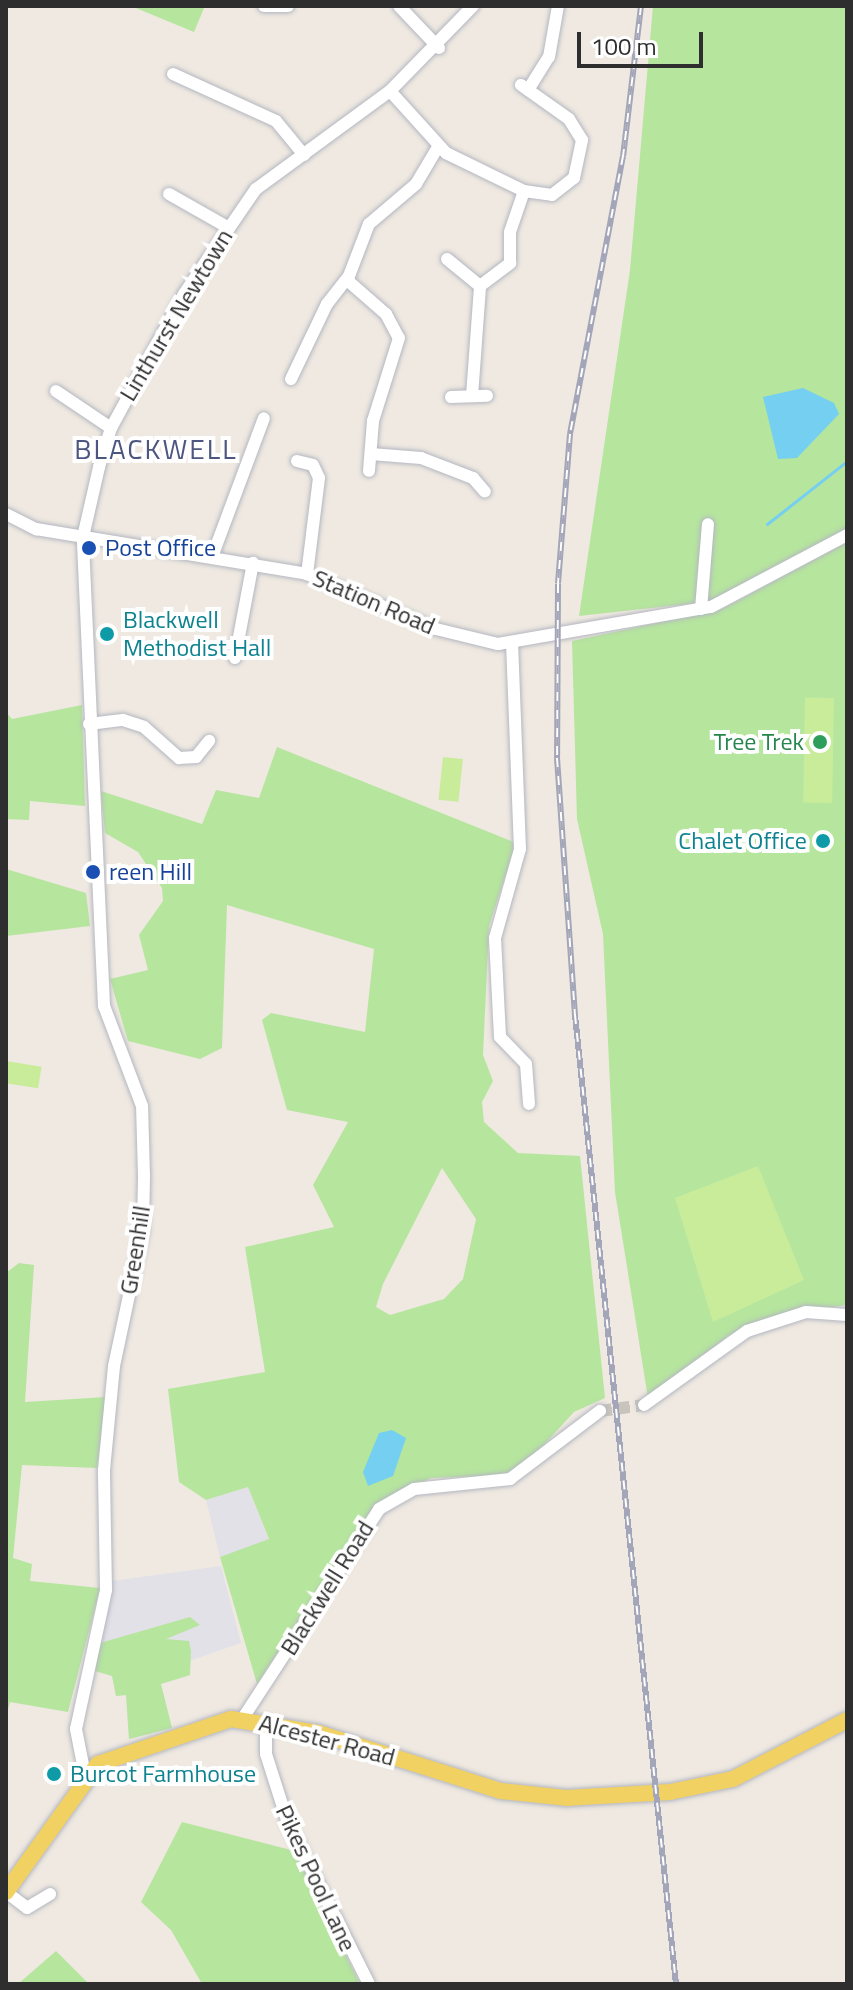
<!DOCTYPE html>
<style>
body{margin:0}
#map{position:relative;width:853px;height:1990px;overflow:hidden;background:#efe9e1;font-family:"Titillium Web",sans-serif}
div>[style]{position:absolute}
.industrial>*{inset:0;background:#e3e1e8}
.green>*{inset:0;background:#b6e59e}
.pitch>*{inset:0;background:#c9ec9a;transform-origin:0 0}
.water>*{inset:0;background:#75cff0}
.stream>*{height:3px;margin:-1.5px;padding:0 1.5px;transform-origin:1.5px;border-radius:1.5px;background:#75cff0}
.minor-tunnel>*{height:12px;margin-top:-6px;transform-origin:0;background:repeating-linear-gradient(90deg,#c8c4bd 0 12px,transparent 0 18px)}
.roads{filter:drop-shadow(0 0 2px #b4b7c1) drop-shadow(0 0 2px #b4b7c1)}
.minor>*{height:12px;margin:-6px;padding:0 6px;transform-origin:6px;border-radius:6px;background:#fff}
.major>*{height:16px;margin:-8px;padding:0 8px;transform-origin:8px;border-radius:8px;background:#f2d163}
.rail>*{height:6px;margin-top:-3px;transform-origin:0;background:repeating-linear-gradient(90deg,#fff 0 9px,#a3a6b8 0 18px);box-sizing:border-box;border-block:2px solid #a3a6b8}
.dots>*{width:22px;height:22px;translate:-50% -50%;box-sizing:border-box;border:4px solid #fff;border-radius:50%}
span{translate:-50% -50%;white-space:nowrap;text-align:center;line-height:1.15;-webkit-text-stroke:8px #fff;paint-order:stroke}
.street-label{font-size:24px;color:#2e2e2e}
.transit-label{font-size:24px;color:#164399}
.left{translate:0 -50%;text-align:left}
.culture-label{font-size:24px;color:#0d838f}
.right{translate:-100% -50%;text-align:right}
.leisure-label{font-size:24px;color:#27864d}
.quarter-label{font-size:28px;color:#4d5680;letter-spacing:2px}
.frame{position:absolute;inset:0;border:8px solid #2e2e2e;pointer-events:none}
.scale{position:absolute;left:577px;top:32px;width:126px;height:36px;box-sizing:border-box;border:4px solid #2e2e2e;border-top:0;padding-left:10px;font-size:24px;line-height:28px;white-space:nowrap;color:#2e2e2e;-webkit-text-stroke:6px #fff;paint-order:stroke}
</style>
<div id="map">
<div class="industrial">
<i style="clip-path:polygon(248px 1487px,269px 1540px,220px 1557px,206px 1500px)"></i>
<i style="clip-path:polygon(221px 1566px,241px 1643px,186px 1662px,190px 1675px,161px 1684px,172px 1728px,129px 1739px,126px 1695px,116px 1696px,112px 1676px,95px 1671px,112px 1581px)"></i>
</div>
<div class="green">
<i style="clip-path:polygon(131px 6px,203px 6px,204px 8px,194px 32px)"></i>
<i style="clip-path:polygon(653px 6px,847px 6px,847px 528px,715px 601px,579px 616px,630px 270px)"></i>
<i style="clip-path:polygon(847px 542px,847px 1305px,794px 1312px,729px 1335px,648px 1398px,615px 1192px,603px 934px,577px 819px,572px 641px,722px 609px)"></i>
<i style="clip-path:polygon(82px 705px,85px 806px,30px 801px,29px 820px,6px 819px,6px 712px,12px 719px)"></i>
<i style="clip-path:polygon(evenodd,277px 747px,516px 843px,489px 926px,483px 1055px,493px 1081px,482px 1102px,484px 1122px,518px 1153px,580px 1156px,605px 1398px,574px 1412px,531px 1459px,504px 1475px,431px 1478px,374px 1506px,257px 1684px,220px 1557px,269px 1539px,248px 1487px,206px 1500px,179px 1482px,168px 1389px,265px 1372px,245px 1247px,334px 1227px,313px 1185px,348px 1122px,287px 1110px,262px 1020px,271px 1013px,365px 1032px,374px 949px,227px 905px,222px 1048px,200px 1059px,128px 1041px,110px 979px,148px 970px,139px 935px,163px 901px,162px 888px,138px 852px,105px 833px,101px 791px,202px 824px,216px 790px,259px 798px,277px 747px,442px 1168px,476px 1219px,463px 1279px,444px 1299px,390px 1315px,376px 1307px,383px 1284px,442px 1168px)"></i>
<i style="clip-path:polygon(6px 869px,86px 893px,90px 926px,6px 936px)"></i>
<i style="clip-path:polygon(19px 1263px,34px 1265px,25px 1402px,106px 1397px,97px 1468px,22px 1465px,13px 1558px,32px 1564px,30px 1581px,100px 1588px,68px 1712px,10px 1702px,6px 1717px,6px 1273px)"></i>
<i style="clip-path:polygon(190px 1617px,200px 1625px,166px 1639px,189px 1641px,191px 1651px,190px 1675px,161px 1684px,172px 1728px,129px 1739px,126px 1695px,116px 1696px,112px 1676px,95px 1671px,100px 1643px)"></i>
<i style="clip-path:polygon(182px 1822px,295px 1851px,360px 1984px,202px 1984px,171px 1930px,141px 1902px)"></i>
<i style="clip-path:polygon(56px 1951px,89px 1984px,18px 1984px)"></i>
</div>
<div class="pitch">
<i style="left:834px;top:698px;width:105px;height:29px;rotate:91deg"></i>
<i style="left:443px;top:757px;width:20px;height:43px;rotate:6deg"></i>
<i style="left:6px;top:1061px;width:36px;height:22px;rotate:9deg"></i>
<i style="clip-path:polygon(758px 1166px,804px 1280px,713px 1322px,675px 1198px)"></i>
</div>
<div class="water">
<i style="clip-path:polygon(803px 388px,834px 403px,839px 414px,797px 458px,778px 459px,763px 397px)"></i>
<i style="clip-path:polygon(392px 1430px,406px 1438px,393px 1476px,368px 1486px,363px 1472px,379px 1433px)"></i>
</div>
<div class="stream">
<i style="left:767px;top:524px;width:102px;rotate:-38.2deg"></i>
</div>
<div class="minor-tunnel">
<i style="left:600px;top:1411px;width:44px;rotate:-7.8deg"></i>
</div>
<div class="roads">
<div class="minor">
<i style="left:264px;top:6px;width:24px"></i>
<i style="left:399px;top:6px;width:58px;rotate:46.4deg"></i>
<i style="left:173px;top:74px;width:113px;rotate:24.5deg"></i>
<i style="left:276px;top:121px;width:44px;rotate:50.5deg"></i>
<i style="left:528px;top:90px;width:39px;rotate:-58deg"></i>
<i style="left:549px;top:57px;width:52px;rotate:-80deg"></i>
<i style="left:390px;top:91px;width:84px;rotate:47.9deg"></i>
<i style="left:446px;top:153px;width:87px;rotate:26deg"></i>
<i style="left:524px;top:191px;width:28px;rotate:8deg"></i>
<i style="left:552px;top:195px;width:28px;rotate:-38deg"></i>
<i style="left:574px;top:178px;width:39px;rotate:-78deg"></i>
<i style="left:582px;top:140px;width:25px;rotate:-122deg"></i>
<i style="left:569px;top:119px;width:59px;rotate:-144.7deg"></i>
<i style="left:169px;top:194px;width:67px;rotate:29.6deg"></i>
<i style="left:447px;top:259px;width:43px;rotate:39.3deg"></i>
<i style="left:347px;top:280px;width:52px;rotate:41.1deg"></i>
<i style="left:386px;top:314px;width:27px;rotate:62deg"></i>
<i style="left:399px;top:338px;width:87px;rotate:107.4deg"></i>
<i style="left:373px;top:421px;width:50px;rotate:94.6deg"></i>
<i style="left:291px;top:379px;width:83px;rotate:-64.4deg"></i>
<i style="left:327px;top:304px;width:36px;rotate:-52deg"></i>
<i style="left:349px;top:276px;width:56px;rotate:-69deg"></i>
<i style="left:369px;top:224px;width:62px;rotate:-40.4deg"></i>
<i style="left:416px;top:184px;width:43px;rotate:-59.3deg"></i>
<i style="left:56px;top:391px;width:66px;rotate:33.9deg"></i>
<i style="left:472px;top:396px;width:110px;rotate:-85.8deg"></i>
<i style="left:480px;top:286px;width:38px;rotate:-37deg"></i>
<i style="left:510px;top:263px;width:31px;rotate:-90deg"></i>
<i style="left:510px;top:232px;width:43px;rotate:-71.1deg"></i>
<i style="left:451px;top:397px;width:36px;rotate:-2deg"></i>
<i style="left:371px;top:454px;width:50px;rotate:4.6deg"></i>
<i style="left:421px;top:458px;width:56px;rotate:21deg"></i>
<i style="left:473px;top:478px;width:18px;rotate:49deg"></i>
<i style="left:297px;top:461px;width:16px;rotate:14deg"></i>
<i style="left:313px;top:465px;width:14px;rotate:65deg"></i>
<i style="left:319px;top:478px;width:97px;rotate:97.1deg"></i>
<i style="left:6px;top:514px;width:34px;rotate:27deg"></i>
<i style="left:36px;top:529px;width:275px;rotate:9.4deg"></i>
<i style="left:307px;top:574px;width:140px;rotate:23.1deg"></i>
<i style="left:436px;top:629px;width:64px;rotate:13.6deg"></i>
<i style="left:498px;top:644px;width:216px;rotate:-9.9deg"></i>
<i style="left:711px;top:607px;width:154px;rotate:-27.9deg"></i>
<i style="left:212px;top:557px;width:148px;rotate:-69.5deg"></i>
<i style="left:701px;top:609px;width:85px;rotate:-85.3deg"></i>
<i style="left:512px;top:642px;width:207px;rotate:87.8deg"></i>
<i style="left:520px;top:849px;width:92px;rotate:105.7deg"></i>
<i style="left:495px;top:938px;width:99px;rotate:87.1deg"></i>
<i style="left:500px;top:1037px;width:37px;rotate:46deg"></i>
<i style="left:526px;top:1064px;width:40px;rotate:85.7deg"></i>
<i style="left:235px;top:658px;width:97px;rotate:-79.3deg"></i>
<i style="left:89px;top:724px;width:34px;rotate:-7deg"></i>
<i style="left:123px;top:720px;width:22px;rotate:18deg"></i>
<i style="left:144px;top:727px;width:47px;rotate:41.5deg"></i>
<i style="left:179px;top:758px;width:17px;rotate:-3deg"></i>
<i style="left:196px;top:757px;width:21px;rotate:-51deg"></i>
<i style="left:644px;top:1405px;width:127px;rotate:-35.7deg"></i>
<i style="left:747px;top:1331px;width:62px;rotate:-17.9deg"></i>
<i style="left:806px;top:1312px;width:41px;rotate:4.2deg"></i>
<i style="left:243px;top:1718px;width:249px;rotate:-56.9deg"></i>
<i style="left:379px;top:1509px;width:40px;rotate:-29.7deg"></i>
<i style="left:414px;top:1489px;width:97px;rotate:-5.9deg"></i>
<i style="left:510px;top:1479px;width:113px;rotate:-37.1deg"></i>
<i style="left:266px;top:1722px;width:32px;rotate:90deg"></i>
<i style="left:266px;top:1754px;width:72px;rotate:72.3deg"></i>
<i style="left:288px;top:1823px;width:180px;rotate:63.3deg"></i>
<i style="left:85px;top:1775px;width:47px;rotate:-101.1deg"></i>
<i style="left:76px;top:1729px;width:142px;rotate:-77.8deg"></i>
<i style="left:106px;top:1590px;width:120px;rotate:-91deg"></i>
<i style="left:104px;top:1470px;width:104px;rotate:-84.5deg"></i>
<i style="left:114px;top:1366px;width:140px;rotate:-78deg"></i>
<i style="left:143px;top:1229px;width:53px;rotate:-88.9deg"></i>
<i style="left:144px;top:1176px;width:70px;rotate:-91.6deg"></i>
<i style="left:142px;top:1106px;width:107px;rotate:-110.8deg"></i>
<i style="left:104px;top:1006px;width:469px;rotate:-92.6deg"></i>
<i style="left:83px;top:537px;width:72px;rotate:-77.1deg"></i>
<i style="left:99px;top:467px;width:41px;rotate:-72.9deg"></i>
<i style="left:111px;top:428px;width:153px;rotate:-61.4deg"></i>
<i style="left:184px;top:294px;width:127px;rotate:-55.6deg"></i>
<i style="left:256px;top:189px;width:166px;rotate:-36.2deg"></i>
<i style="left:390px;top:91px;width:119px;rotate:-45.7deg"></i>
<i style="left:6px;top:1892px;width:26px;rotate:37deg"></i>
<i style="left:27px;top:1908px;width:27px;rotate:-31deg"></i>
</div>
<div class="major">
<i style="left:6px;top:1892px;width:158px;rotate:-54.3deg"></i>
<i style="left:98px;top:1764px;width:140px;rotate:-18.7deg"></i>
<i style="left:231px;top:1719px;width:88px;rotate:9.1deg"></i>
<i style="left:318px;top:1733px;width:192px;rotate:17.6deg"></i>
<i style="left:501px;top:1791px;width:65px;rotate:6.1deg"></i>
<i style="left:566px;top:1798px;width:104px;rotate:-3.3deg"></i>
<i style="left:670px;top:1792px;width:64px;rotate:-11.7deg"></i>
<i style="left:733px;top:1779px;width:128px;rotate:-27.4deg"></i>
</div>
</div>
<div class="rail">
<i style="left:641px;top:6px;width:151px;rotate:96.8deg"></i>
<i style="left:623px;top:156px;width:283px;rotate:100.8deg"></i>
<i style="left:570px;top:434px;width:150px;rotate:94.6deg"></i>
<i style="left:558px;top:584px;width:174px;rotate:90.3deg"></i>
<i style="left:557px;top:758px;width:258px;rotate:86deg"></i>
<i style="left:575px;top:1015px;width:974px;rotate:84.05deg"></i>
</div>
<div class="dots">
<i style="left:89px;top:548px;background:#1a4fb4"></i>
<i style="left:107px;top:634px;background:#0f9aa8"></i>
<i style="left:820px;top:742px;background:#2e9e5b"></i>
<i style="left:823px;top:841px;background:#0f9aa8"></i>
<i style="left:93px;top:872px;background:#1a4fb4"></i>
<i style="left:54px;top:1774px;background:#0f9aa8"></i>
</div>
<div class="street-label">
<span style="left:176px;top:315px;rotate:-59deg">Linthurst Newtown</span>
<span style="left:374px;top:602px;rotate:23deg">Station Road</span>
<span style="left:135px;top:1250px;rotate:-81deg">Greenhill</span>
<span style="left:327px;top:1588px;rotate:-58deg">Blackwell Road</span>
<span style="left:327px;top:1740px;rotate:15deg">Alcester Road</span>
<span style="left:316px;top:1878px;rotate:65deg">Pikes Pool Lane</span>
</div>
<div class="transit-label">
<span class="left" style="left:105px;top:548px">Post Office</span>
<span class="left" style="left:109px;top:872px">reen Hill</span>
</div>
<div class="culture-label">
<span class="left" style="left:123px;top:634px">Blackwell<br>Methodist Hall</span>
<span class="right" style="left:807px;top:841px">Chalet Office</span>
<span class="left" style="left:70px;top:1774px">Burcot Farmhouse</span>
</div>
<div class="leisure-label">
<span class="right" style="left:804px;top:742px">Tree Trek</span>
</div>
<div class="quarter-label">
<span style="left:156px;top:449px">BLACKWELL</span>
</div>
<div class="frame"></div>
<div class="scale">100 m</div>
</div>
